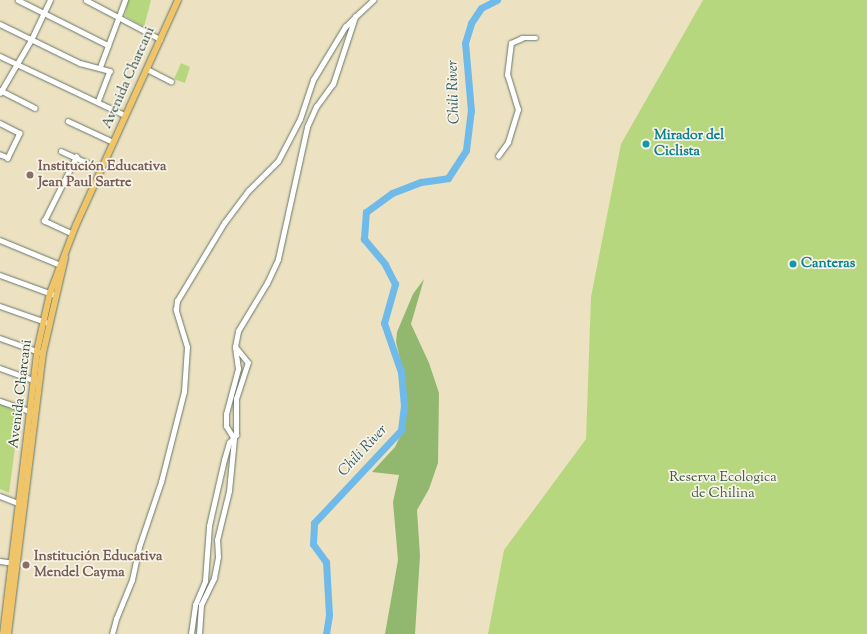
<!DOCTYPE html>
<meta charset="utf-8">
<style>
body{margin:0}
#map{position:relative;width:867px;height:634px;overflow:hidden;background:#ece2c2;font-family:"Sorts Mill Goudy",serif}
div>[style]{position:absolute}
.green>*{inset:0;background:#b7d77f}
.forest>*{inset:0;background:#91b86e}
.river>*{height:7px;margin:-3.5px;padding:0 3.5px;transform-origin:3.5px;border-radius:3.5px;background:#70bae9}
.roads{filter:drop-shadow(0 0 1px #677766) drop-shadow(0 0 1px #677766)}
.minor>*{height:4.5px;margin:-2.25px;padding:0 2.25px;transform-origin:2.25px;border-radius:2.25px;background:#fff}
.major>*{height:6px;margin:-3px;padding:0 3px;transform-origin:3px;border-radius:3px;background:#f0c469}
.dots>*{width:11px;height:11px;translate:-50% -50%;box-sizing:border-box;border:2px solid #f7f3e8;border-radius:50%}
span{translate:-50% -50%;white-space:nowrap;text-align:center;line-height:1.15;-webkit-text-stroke:3.5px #f7f3e8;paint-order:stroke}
.street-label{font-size:14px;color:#1f3d34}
.culture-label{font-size:14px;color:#0d838f;font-weight:700}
.left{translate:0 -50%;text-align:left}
.education-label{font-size:14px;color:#785e54;font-weight:700}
.park-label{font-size:14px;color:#3d5c43}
.water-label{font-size:15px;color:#335c61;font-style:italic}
</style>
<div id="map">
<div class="green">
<i style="clip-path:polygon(128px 0,151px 0,144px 27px,125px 16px)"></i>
<i style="clip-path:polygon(703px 0,867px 0,867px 634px,488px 634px,504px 550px,586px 439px,591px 297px,621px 144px)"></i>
<i style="clip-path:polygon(181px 63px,190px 67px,185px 83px,174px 79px)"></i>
<i style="clip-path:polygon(0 403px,20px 410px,9px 493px,0 489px)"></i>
</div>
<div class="forest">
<i style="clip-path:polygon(424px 279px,411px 324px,429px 363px,439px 393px,438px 463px,429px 489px,417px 510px,420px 556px,415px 634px,385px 634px,398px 560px,393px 502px,399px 475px,372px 472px,395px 447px,405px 426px,405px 379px,396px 342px,397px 332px,413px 294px)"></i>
</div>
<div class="river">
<i style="left:326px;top:634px;width:19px;rotate:-81deg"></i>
<i style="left:329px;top:615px;width:53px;rotate:-93.2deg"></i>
<i style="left:326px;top:562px;width:22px;rotate:-126deg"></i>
<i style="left:313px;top:544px;width:21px;rotate:-87deg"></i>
<i style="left:314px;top:523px;width:127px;rotate:-46.9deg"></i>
<i style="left:401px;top:430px;width:24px;rotate:-83deg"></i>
<i style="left:404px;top:406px;width:34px;rotate:-95deg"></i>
<i style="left:401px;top:372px;width:52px;rotate:-109.1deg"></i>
<i style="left:384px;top:323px;width:41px;rotate:-74.2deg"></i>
<i style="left:395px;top:284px;width:22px;rotate:-117deg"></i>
<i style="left:385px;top:264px;width:33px;rotate:-130deg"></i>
<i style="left:364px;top:239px;width:27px;rotate:-86deg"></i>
<i style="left:366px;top:212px;width:32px;rotate:-36deg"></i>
<i style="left:392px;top:193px;width:31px;rotate:-21deg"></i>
<i style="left:421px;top:182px;width:27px;rotate:-8deg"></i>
<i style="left:448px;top:178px;width:33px;rotate:-57deg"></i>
<i style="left:466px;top:150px;width:39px;rotate:-83deg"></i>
<i style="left:471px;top:111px;width:68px;rotate:-95deg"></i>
<i style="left:465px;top:43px;width:21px;rotate:-73deg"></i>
<i style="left:471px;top:23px;width:18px;rotate:-56deg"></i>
<i style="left:481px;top:8px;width:18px;rotate:-27deg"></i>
</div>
<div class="roads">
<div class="minor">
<i style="left:18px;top:0;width:101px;rotate:26.6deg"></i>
<i style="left:86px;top:0;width:84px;rotate:27.8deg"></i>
<i style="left:0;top:24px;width:89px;rotate:26deg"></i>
<i style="left:80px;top:63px;width:31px;rotate:15deg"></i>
<i style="left:110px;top:71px;width:33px;rotate:111deg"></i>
<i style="left:0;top:56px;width:138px;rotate:25.3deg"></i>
<i style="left:100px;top:67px;width:72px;rotate:-69.5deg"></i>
<i style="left:147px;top:69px;width:27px;rotate:27deg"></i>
<i style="left:0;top:90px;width:39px;rotate:27deg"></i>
<i style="left:0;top:93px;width:61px;rotate:-59.7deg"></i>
<i style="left:31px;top:40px;width:44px;rotate:-64.6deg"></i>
<i style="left:68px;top:121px;width:50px;rotate:25deg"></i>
<i style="left:0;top:123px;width:22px;rotate:27deg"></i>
<i style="left:20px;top:133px;width:28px;rotate:116deg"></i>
<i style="left:8px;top:158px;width:9px;rotate:-159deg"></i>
<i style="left:61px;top:151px;width:44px;rotate:24.2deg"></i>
<i style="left:498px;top:156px;width:17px;rotate:-54deg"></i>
<i style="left:508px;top:142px;width:34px;rotate:-73deg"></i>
<i style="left:518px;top:110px;width:37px;rotate:-107deg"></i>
<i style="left:507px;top:75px;width:32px;rotate:-83deg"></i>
<i style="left:511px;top:43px;width:12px;rotate:-24deg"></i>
<i style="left:522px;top:38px;width:14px"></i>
<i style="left:72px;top:234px;width:31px;rotate:-155deg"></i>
<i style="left:44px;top:221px;width:72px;rotate:-63.4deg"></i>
<i style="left:0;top:240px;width:68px;rotate:22.4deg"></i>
<i style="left:0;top:275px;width:59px;rotate:20deg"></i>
<i style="left:0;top:306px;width:49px;rotate:19.2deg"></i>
<i style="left:0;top:338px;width:41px;rotate:19.7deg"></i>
<i style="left:0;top:368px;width:38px;rotate:20deg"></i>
<i style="left:0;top:401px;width:34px;rotate:19deg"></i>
<i style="left:0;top:496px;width:22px;rotate:21deg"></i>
<i style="left:0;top:561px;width:14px;rotate:8deg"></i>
<i style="left:112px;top:634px;width:16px;rotate:-75deg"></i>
<i style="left:116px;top:619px;width:42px;rotate:-67.7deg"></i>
<i style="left:132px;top:580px;width:34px;rotate:-78deg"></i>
<i style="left:139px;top:547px;width:69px;rotate:-71.3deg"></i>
<i style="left:161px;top:482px;width:93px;rotate:-75.7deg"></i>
<i style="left:184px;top:392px;width:45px;rotate:-86.2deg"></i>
<i style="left:187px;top:347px;width:39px;rotate:-107deg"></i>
<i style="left:176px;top:310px;width:9px;rotate:-84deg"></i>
<i style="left:177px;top:301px;width:91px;rotate:-58.9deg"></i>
<i style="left:224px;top:223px;width:40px;rotate:-53deg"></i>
<i style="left:248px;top:191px;width:42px;rotate:-45deg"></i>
<i style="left:278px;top:161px;width:47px;rotate:-62.4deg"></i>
<i style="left:300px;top:119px;width:41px;rotate:-71.6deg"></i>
<i style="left:313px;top:80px;width:62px;rotate:-58.9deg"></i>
<i style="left:345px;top:27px;width:14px;rotate:-45deg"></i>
<i style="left:191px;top:634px;width:29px;rotate:-82deg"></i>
<i style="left:195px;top:605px;width:26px;rotate:-67deg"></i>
<i style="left:205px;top:581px;width:55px;rotate:-85.8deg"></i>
<i style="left:209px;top:526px;width:68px;rotate:-77.2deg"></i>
<i style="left:224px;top:460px;width:18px;rotate:-74deg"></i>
<i style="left:229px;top:443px;width:11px;rotate:-49deg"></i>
<i style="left:236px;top:435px;width:36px;rotate:-90deg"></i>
<i style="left:236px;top:399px;width:38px;rotate:-72deg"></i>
<i style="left:248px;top:363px;width:19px;rotate:-129deg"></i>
<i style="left:199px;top:634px;width:29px;rotate:-86deg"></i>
<i style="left:201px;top:605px;width:30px;rotate:-64deg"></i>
<i style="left:214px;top:578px;width:21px;rotate:-79deg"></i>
<i style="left:218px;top:557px;width:17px;rotate:-93deg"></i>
<i style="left:217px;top:540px;width:50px;rotate:-76.2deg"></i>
<i style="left:229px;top:491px;width:52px;rotate:-84.5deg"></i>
<i style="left:234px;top:439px;width:15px;rotate:-122deg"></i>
<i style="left:226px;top:426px;width:12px;rotate:-90deg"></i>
<i style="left:226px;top:414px;width:47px;rotate:-75.1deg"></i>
<i style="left:238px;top:369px;width:22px;rotate:-98deg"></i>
<i style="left:235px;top:347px;width:16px;rotate:-79deg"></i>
<i style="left:238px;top:331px;width:56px;rotate:-58.9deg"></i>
<i style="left:267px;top:283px;width:26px;rotate:-65deg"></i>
<i style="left:278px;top:259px;width:135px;rotate:-77.6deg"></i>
<i style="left:307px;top:127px;width:22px;rotate:-66deg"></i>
<i style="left:316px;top:107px;width:29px;rotate:-54deg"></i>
<i style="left:333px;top:84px;width:71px;rotate:-71.8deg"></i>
<i style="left:355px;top:17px;width:25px;rotate:-43deg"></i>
</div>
<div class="major">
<i style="left:3px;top:634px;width:285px;rotate:-83.1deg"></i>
<i style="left:37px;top:351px;width:59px;rotate:-77.4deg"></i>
<i style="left:50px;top:293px;width:73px;rotate:-69.1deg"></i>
<i style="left:76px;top:225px;width:247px;rotate:-65.6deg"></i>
<i style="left:8px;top:634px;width:283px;rotate:-82.9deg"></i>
<i style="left:43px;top:353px;width:98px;rotate:-77deg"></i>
</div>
</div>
<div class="dots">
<i style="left:646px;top:144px;background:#0f9aa8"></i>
<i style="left:30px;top:175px;background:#8d6e63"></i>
<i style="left:793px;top:264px;background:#0f9aa8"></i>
<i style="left:26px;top:565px;background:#8d6e63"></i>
</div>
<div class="street-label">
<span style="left:129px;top:78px;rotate:-66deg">Avenida Charcani</span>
<span style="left:21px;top:394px;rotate:-83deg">Avenida Charcani</span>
</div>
<div class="culture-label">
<span class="left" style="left:654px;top:144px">Mirador del<br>Ciclista</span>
<span class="left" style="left:801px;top:264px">Canteras</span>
</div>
<div class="education-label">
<span class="left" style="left:38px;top:175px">Institución Educativa<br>Jean Paul Sartre</span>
<span class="left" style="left:34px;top:565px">Institución Educativa<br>Mendel Cayma</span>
</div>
<div class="park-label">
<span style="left:723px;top:486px">Reserva Ecologica<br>de Chilina</span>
</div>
<div class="water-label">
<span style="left:454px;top:92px;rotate:-92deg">Chili River</span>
<span style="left:363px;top:451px;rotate:-47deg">Chili River</span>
</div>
</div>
